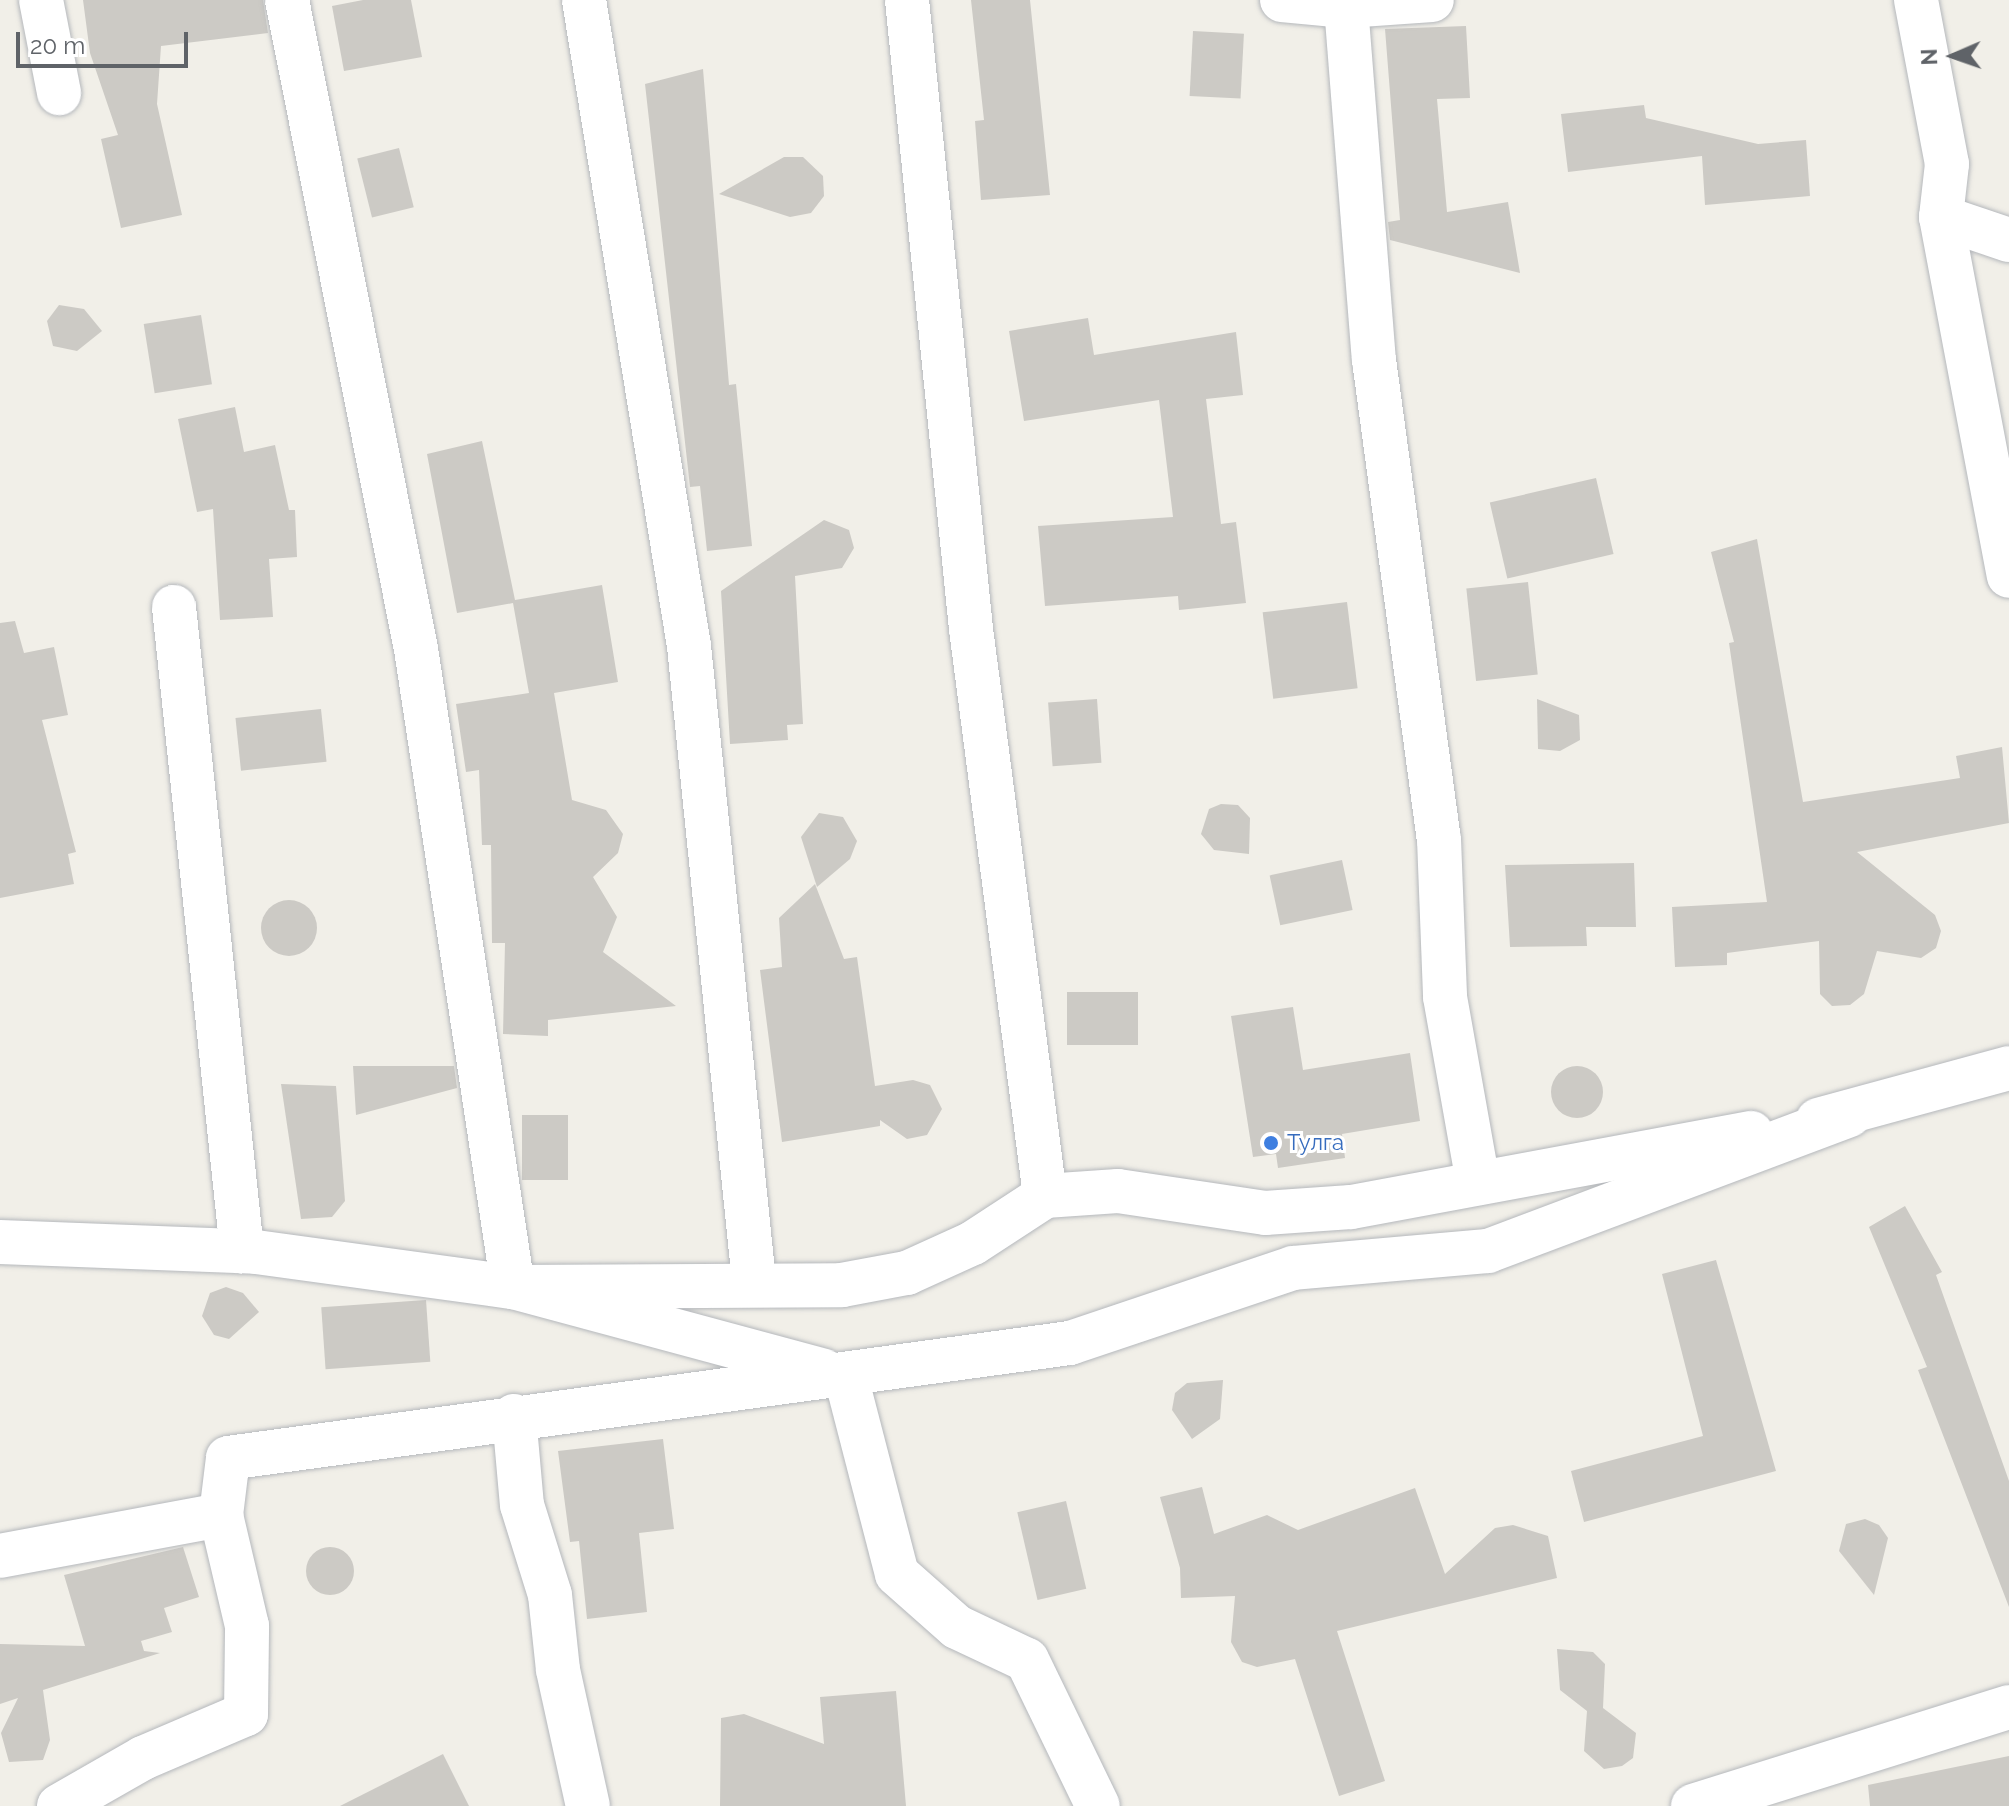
<!DOCTYPE html>
<meta charset="utf-8">
<style>
body{margin:0}
#map{position:relative;width:2009px;height:1806px;overflow:hidden;background:#f1efe8;font-family:Raleway,sans-serif}
div>[style]{position:absolute}
.building>*{inset:0;background:#cccac5;transform-origin:0 0}
.round{border-radius:50%}
.roads{filter:drop-shadow(0 0 2px #b5b8bc) drop-shadow(0 0 2px #b5b8bc)}
.street>*{height:44px;margin:-22px;padding:0 22px;transform-origin:22px;border-radius:22px;background:#fff}
.dots>*{width:22px;height:22px;translate:-50% -50%;box-sizing:border-box;border:4px solid #fff;border-radius:50%}
span{translate:-50% -50%;white-space:nowrap;text-align:center;line-height:1.15;-webkit-text-stroke:6px #fff;paint-order:stroke}
.shop-label{font-size:22px;color:#366cbe}
.left{translate:0 -50%;text-align:left}
.north{position:absolute;left:1913px;top:16px;width:80px;height:80px;-webkit-text-stroke:6px #fff;paint-order:stroke;rotate:268deg;font-size:22px;font-weight:700;line-height:32px;text-align:center;color:#5f6368}
.north::after{content:'';display:block;margin:auto;width:28px;height:36px;background:#5f6368;clip-path:polygon(50% 0,100% 100%,50% 72%,0 100%)}
.scale{position:absolute;left:16px;top:32px;width:172px;height:36px;box-sizing:border-box;border:4px solid #5f6368;border-top:0;padding-left:10px;font-size:24px;line-height:28px;white-space:nowrap;color:#5f6368;-webkit-text-stroke:6px #fff;paint-order:stroke}
</style>
<div id="map">
<div class="building">
<i style="clip-path:polygon(83px 0,263px 0,268px 33px,161px 46px,157px 104px,182px 215px,121px 228px,101px 139px,118px 135px,90px 53px)"></i>
<i style="clip-path:polygon(363px 0,411px 0,422px 57px,344px 71px,332px 6px)"></i>
<i style="clip-path:polygon(971px 0,1030px 0,1050px 195px,981px 200px,975px 121px,984px 120px)"></i>
<i style="clip-path:polygon(1466px 26px,1470px 98px,1437px 99px,1447px 212px,1508px 202px,1520px 273px,1390px 240px,1388px 222px,1400px 220px,1385px 29px)"></i>
<i style="left:1193px;top:31px;width:51px;height:65px;rotate:3deg"></i>
<i style="clip-path:polygon(703px 69px,729px 385px,736px 384px,752px 546px,707px 551px,700px 486px,690px 487px,645px 84px)"></i>
<i style="clip-path:polygon(1644px 105px,1646px 118px,1758px 144px,1806px 140px,1810px 196px,1705px 205px,1702px 156px,1568px 172px,1561px 114px)"></i>
<i style="left:399px;top:148px;width:61px;height:43px;rotate:76deg"></i>
<i style="clip-path:polygon(784px 157px,803px 157px,823px 176px,824px 196px,811px 213px,790px 217px,719px 194px)"></i>
<i style="clip-path:polygon(59px 305px,84px 309px,102px 331px,77px 351px,53px 346px,47px 321px)"></i>
<i style="left:201px;top:315px;width:70px;height:58px;rotate:81deg"></i>
<i style="clip-path:polygon(1088px 318px,1094px 355px,1236px 332px,1243px 395px,1206px 399px,1221px 524px,1236px 522px,1246px 603px,1179px 610px,1178px 596px,1045px 606px,1038px 526px,1173px 517px,1159px 400px,1024px 421px,1009px 331px)"></i>
<i style="clip-path:polygon(235px 407px,244px 452px,275px 445px,289px 510px,295px 510px,297px 557px,269px 559px,273px 617px,220px 620px,213px 509px,197px 512px,178px 419px)"></i>
<i style="clip-path:polygon(482px 441px,515px 600px,602px 585px,618px 682px,554px 693px,572px 800px,606px 810px,623px 834px,618px 853px,593px 877px,617px 917px,603px 952px,676px 1006px,548px 1020px,548px 1036px,503px 1034px,505px 943px,492px 943px,491px 845px,482px 845px,479px 770px,466px 772px,456px 704px,529px 693px,513px 603px,457px 613px,427px 454px)"></i>
<i style="left:1596px;top:478px;width:78px;height:109px;rotate:77deg"></i>
<i style="clip-path:polygon(824px 520px,849px 530px,854px 548px,842px 568px,795px 576px,803px 724px,787px 725px,788px 740px,730px 744px,721px 591px)"></i>
<i style="clip-path:polygon(1757px 539px,1803px 802px,1960px 778px,1956px 756px,2002px 747px,2009px 823px,1857px 852px,1935px 915px,1941px 931px,1936px 948px,1921px 958px,1877px 951px,1864px 994px,1850px 1005px,1832px 1006px,1820px 994px,1819px 941px,1727px 953px,1727px 965px,1675px 967px,1672px 907px,1767px 902px,1729px 643px,1734px 642px,1711px 552px)"></i>
<i style="left:1528px;top:582px;width:93px;height:62px;rotate:84deg"></i>
<i style="left:1347px;top:602px;width:87px;height:85px;rotate:83deg"></i>
<i style="clip-path:polygon(15px 621px,24px 653px,54px 647px,68px 715px,42px 720px,76px 852px,68px 854px,74px 884px,0 898px,0 623px)"></i>
<i style="left:1097px;top:699px;width:64px;height:49px;rotate:86deg"></i>
<i style="clip-path:polygon(1537px 699px,1579px 715px,1580px 740px,1560px 751px,1538px 749px)"></i>
<i style="left:321px;top:709px;width:53px;height:86px;rotate:84deg"></i>
<i style="clip-path:polygon(1221px 804px,1238px 805px,1250px 818px,1249px 854px,1214px 850px,1201px 834px,1209px 809px)"></i>
<i style="clip-path:polygon(819px 813px,843px 817px,857px 841px,850px 859px,817px 887px,801px 837px)"></i>
<i style="left:1342px;top:860px;width:51px;height:74px;rotate:78deg"></i>
<i style="clip-path:polygon(1634px 863px,1636px 927px,1586px 927px,1587px 946px,1510px 947px,1505px 865px)"></i>
<i style="clip-path:polygon(815px 884px,844px 959px,857px 957px,875px 1086px,913px 1080px,930px 1085px,942px 1109px,927px 1135px,907px 1139px,880px 1120px,880px 1126px,782px 1142px,760px 970px,782px 967px,779px 918px)"></i>
<i class="round" style="left:261px;top:900px;width:56px;height:56px"></i>
<i style="left:1138px;top:992px;width:53px;height:71px;rotate:90deg"></i>
<i style="clip-path:polygon(1293px 1007px,1303px 1070px,1410px 1053px,1420px 1121px,1342px 1134px,1345px 1158px,1278px 1168px,1276px 1154px,1253px 1157px,1231px 1016px)"></i>
<i style="clip-path:polygon(353px 1066px,454px 1066px,457px 1088px,356px 1115px)"></i>
<i class="round" style="left:1551px;top:1066px;width:52px;height:52px"></i>
<i style="clip-path:polygon(281px 1084px,336px 1086px,345px 1201px,332px 1217px,301px 1219px)"></i>
<i style="left:522px;top:1115px;width:46px;height:65px"></i>
<i style="clip-path:polygon(1905px 1206px,1942px 1272px,1936px 1275px,2009px 1481px,2009px 1607px,1918px 1370px,1927px 1367px,1869px 1227px)"></i>
<i style="clip-path:polygon(1716px 1260px,1776px 1471px,1584px 1522px,1571px 1471px,1703px 1436px,1662px 1274px)"></i>
<i style="clip-path:polygon(226px 1287px,243px 1293px,259px 1312px,229px 1339px,214px 1335px,202px 1316px,210px 1293px)"></i>
<i style="left:426px;top:1300px;width:62px;height:105px;rotate:86deg"></i>
<i style="clip-path:polygon(1223px 1380px,1220px 1419px,1192px 1439px,1172px 1410px,1175px 1393px,1187px 1383px)"></i>
<i style="clip-path:polygon(663px 1439px,674px 1529px,639px 1533px,647px 1612px,587px 1619px,579px 1541px,570px 1542px,558px 1451px)"></i>
<i style="clip-path:polygon(1202px 1487px,1214px 1534px,1267px 1515px,1298px 1530px,1415px 1488px,1445px 1574px,1495px 1528px,1513px 1525px,1548px 1536px,1557px 1578px,1337px 1631px,1385px 1781px,1339px 1796px,1295px 1659px,1257px 1667px,1242px 1662px,1231px 1642px,1235px 1596px,1181px 1598px,1180px 1568px,1160px 1497px)"></i>
<i style="left:1066px;top:1501px;width:90px;height:50px;rotate:77deg"></i>
<i style="clip-path:polygon(1865px 1519px,1879px 1525px,1888px 1538px,1874px 1595px,1839px 1551px,1846px 1524px)"></i>
<i style="clip-path:polygon(183px 1547px,199px 1597px,164px 1608px,172px 1632px,141px 1641px,144px 1651px,160px 1653px,43px 1690px,50px 1740px,43px 1760px,9px 1762px,1px 1733px,18px 1698px,0 1704px,0 1644px,85px 1646px,64px 1575px)"></i>
<i class="round" style="left:306px;top:1547px;width:48px;height:48px"></i>
<i style="clip-path:polygon(1557px 1649px,1593px 1652px,1605px 1664px,1603px 1708px,1636px 1733px,1633px 1758px,1622px 1766px,1604px 1769px,1584px 1751px,1587px 1711px,1560px 1690px)"></i>
<i style="clip-path:polygon(896px 1691px,906px 1806px,720px 1806px,721px 1718px,744px 1714px,824px 1744px,820px 1697px)"></i>
<i style="clip-path:polygon(443px 1754px,469px 1806px,340px 1806px)"></i>
<i style="clip-path:polygon(2009px 1756px,2009px 1806px,1870px 1806px,1868px 1785px)"></i>
</div>
<div class="roads">
<div class="street">
<i style="left:41px;top:0;width:95px;rotate:79deg"></i>
<i style="left:287px;top:0;width:662px;rotate:78.76deg"></i>
<i style="left:416px;top:649px;width:645px;rotate:81.36deg"></i>
<i style="left:513px;top:1287px;width:322px;rotate:15.1deg"></i>
<i style="left:584px;top:0;width:654px;rotate:80.77deg"></i>
<i style="left:689px;top:646px;width:638px;rotate:84.16deg"></i>
<i style="left:907px;top:0;width:632px;rotate:84.19deg"></i>
<i style="left:971px;top:629px;width:572px;rotate:82.56deg"></i>
<i style="left:1282px;top:0;width:64px;rotate:5.4deg"></i>
<i style="left:1346px;top:6px;width:86px;rotate:-4deg"></i>
<i style="left:1916px;top:0;width:167px;rotate:79.3deg"></i>
<i style="left:1947px;top:164px;width:53px;rotate:96.5deg"></i>
<i style="left:1941px;top:217px;width:72px;rotate:18.7deg"></i>
<i style="left:1346px;top:6px;width:355px;rotate:85.5deg"></i>
<i style="left:1374px;top:360px;width:483px;rotate:82.3deg"></i>
<i style="left:1439px;top:839px;width:158px;rotate:87.8deg"></i>
<i style="left:1445px;top:997px;width:189px;rotate:79.9deg"></i>
<i style="left:1941px;top:217px;width:365px;rotate:79.3deg"></i>
<i style="left:174px;top:607px;width:648px;rotate:83.97deg"></i>
<i style="left:1818px;top:1120px;width:198px;rotate:-15.2deg"></i>
<i style="left:0;top:1242px;width:256px;rotate:2.2deg"></i>
<i style="left:256px;top:1252px;width:259px;rotate:7.8deg"></i>
<i style="left:513px;top:1287px;width:329px;rotate:-0.3deg"></i>
<i style="left:842px;top:1285px;width:66px;rotate:-10.5deg"></i>
<i style="left:907px;top:1273px;width:72px;rotate:-24.4deg"></i>
<i style="left:973px;top:1243px;width:86px;rotate:-33.1deg"></i>
<i style="left:1045px;top:1196px;width:73px;rotate:-3.9deg"></i>
<i style="left:1118px;top:1191px;width:149px;rotate:8.5deg"></i>
<i style="left:1265px;top:1213px;width:86px;rotate:-4deg"></i>
<i style="left:1351px;top:1207px;width:407px;rotate:-10.5deg"></i>
<i style="left:846px;top:1377px;width:203px;rotate:75.5deg"></i>
<i style="left:897px;top:1574px;width:80px;rotate:41.5deg"></i>
<i style="left:957px;top:1627px;width:77px;rotate:25.2deg"></i>
<i style="left:1027px;top:1660px;width:162px;rotate:64.1deg"></i>
<i style="left:514px;top:1416px;width:89px;rotate:84.9deg"></i>
<i style="left:522px;top:1505px;width:94px;rotate:72.7deg"></i>
<i style="left:550px;top:1595px;width:75px;rotate:83.9deg"></i>
<i style="left:558px;top:1670px;width:139px;rotate:77.6deg"></i>
<i style="left:0;top:1556px;width:225px;rotate:-10.5deg"></i>
<i style="left:59px;top:1806px;width:97px;rotate:-29.7deg"></i>
<i style="left:143px;top:1758px;width:112px;rotate:-23.1deg"></i>
<i style="left:246px;top:1714px;width:88px;rotate:-89.3deg"></i>
<i style="left:247px;top:1626px;width:114px;rotate:-103.2deg"></i>
<i style="left:221px;top:1515px;width:57px;rotate:-83deg"></i>
<i style="left:228px;top:1458px;width:850px;rotate:-7.78deg"></i>
<i style="left:1070px;top:1343px;width:235px;rotate:-18.6deg"></i>
<i style="left:1293px;top:1268px;width:196px;rotate:-5deg"></i>
<i style="left:1488px;top:1251px;width:386px;rotate:-20.6deg"></i>
<i style="left:1693px;top:1806px;width:331px;rotate:-17.4deg"></i>
</div>
</div>
<div class="dots">
<i style="left:1271px;top:1143px;background:#3f7fe0"></i>
</div>
<div class="shop-label">
<span class="left" style="left:1287px;top:1143px">Тулга</span>
</div>
<div class="north">N</div>
<div class="scale">20 m</div>
</div>
